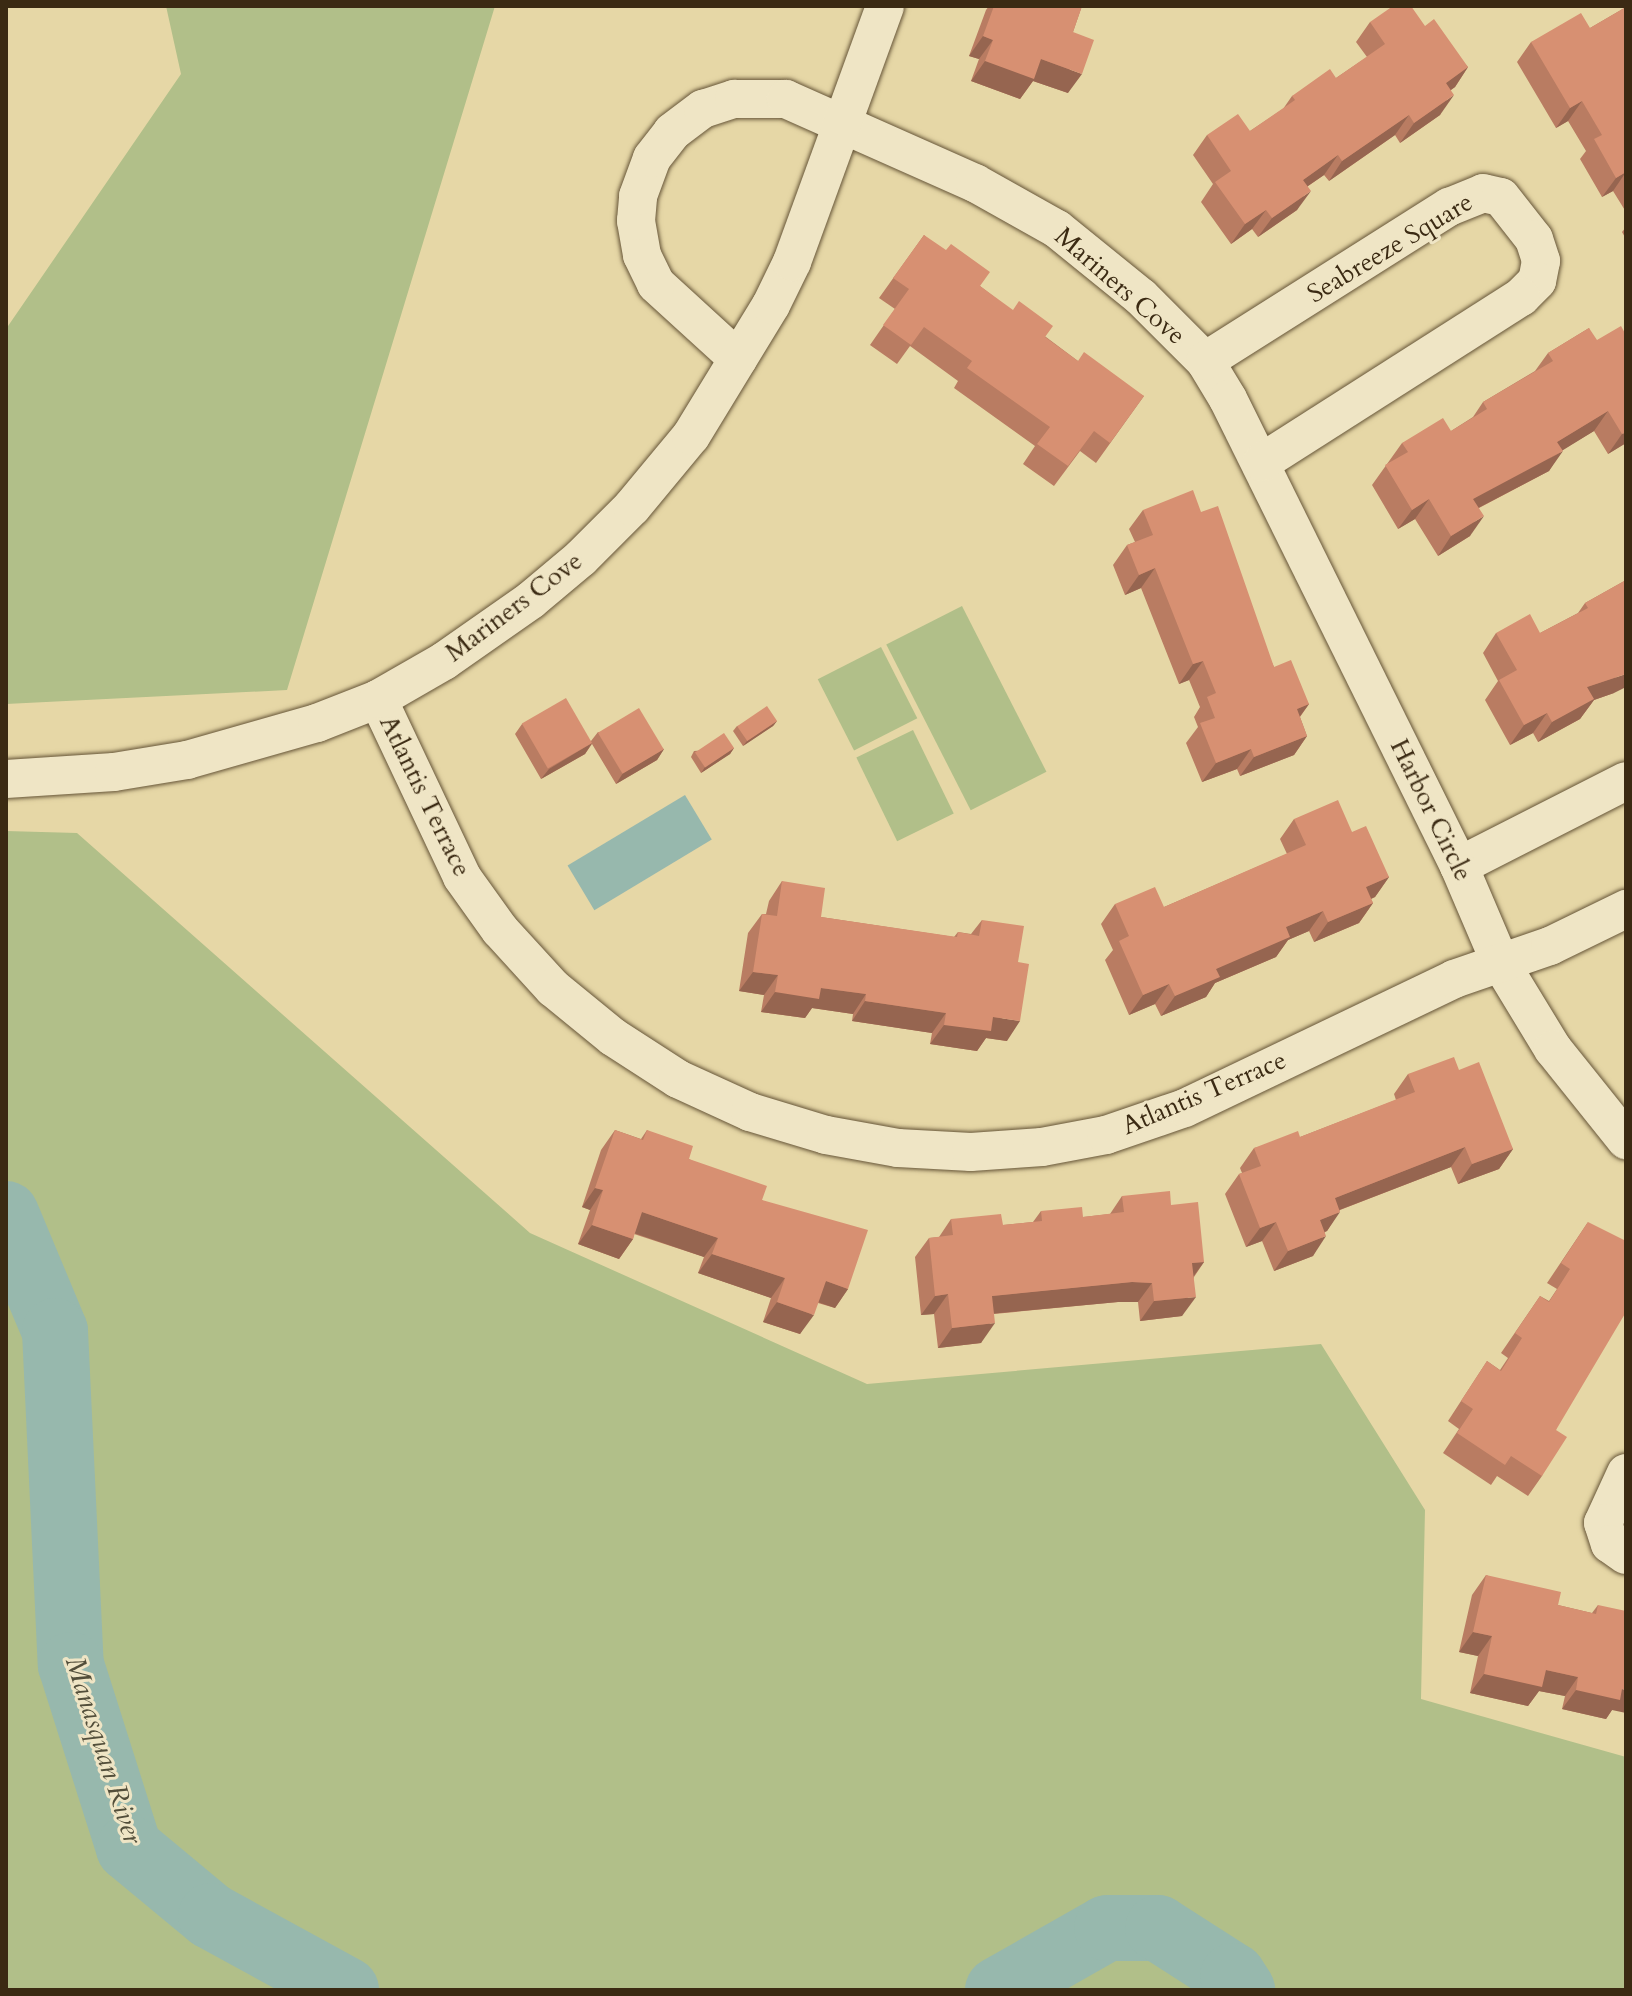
<!DOCTYPE html>
<style>
body{margin:0}
#map{position:relative;width:1632px;height:1996px;overflow:hidden;background:#e6d7a6;font-family:Cardo,serif}
div>[style]{position:absolute}
.green>*{inset:0;background:#b1bf89;transform-origin:0 0}
.water>*{inset:0;background:#97b8ad;transform-origin:0 0}
.river>*{height:66px;margin:-33px;padding:0 33px;transform-origin:33px;border-radius:33px;background:#97b8ad}
.roads{filter:drop-shadow(0 0 2px #665538) drop-shadow(0 0 2px #665538)}
.minor>*{height:38px;margin:-19px;padding:0 19px;transform-origin:19px;border-radius:19px;background:#efe5c5}
.wall>*{inset:0;background:#b97c62}
.shaded-wall>*{inset:0;background:#966550}
.building>*{inset:0;background:#d79072;transform-origin:0 0}
span{translate:-50% -50%;white-space:nowrap;text-align:center;line-height:1.15;-webkit-text-stroke:6px #efe5c5;paint-order:stroke}
.street-label{font-size:26px;color:#3b2a13}
.water-label{font-size:28px;color:#524e3a;font-style:italic}
.frame{position:absolute;inset:0;border:8px solid #3b2a13;pointer-events:none}
</style>
<div id="map">
<div class="green">
<i style="clip-path:polygon(166px 6px,495px 6px,287px 690px,6px 704px,6px 329px,181px 74px)"></i>
<i style="left:962px;top:606px;width:186px;height:85px;rotate:63deg"></i>
<i style="left:881px;top:647px;width:80px;height:71px;rotate:63deg"></i>
<i style="left:913px;top:730px;width:93px;height:63px;rotate:64deg"></i>
<i style="clip-path:polygon(6px 831px,77px 833px,530px 1233px,867px 1384px,1321px 1344px,1425px 1510px,1421px 1699px,1626px 1757px,1626px 1990px,6px 1990px)"></i>
</div>
<div class="water">
<i style="left:685px;top:795px;width:52px;height:137px;rotate:59deg"></i>
</div>
<div class="river">
<i style="left:6px;top:1214px;width:127px;rotate:67.3deg"></i>
<i style="left:55px;top:1331px;width:334px;rotate:87.3deg"></i>
<i style="left:71px;top:1665px;width:192px;rotate:72.4deg"></i>
<i style="left:129px;top:1848px;width:107px;rotate:39.7deg"></i>
<i style="left:211px;top:1916px;width:154px;rotate:28.7deg"></i>
<i style="left:998px;top:1990px;width:125px;rotate:-29.6deg"></i>
<i style="left:1107px;top:1928px;width:51px"></i>
<i style="left:1158px;top:1928px;width:89px;rotate:32.6deg"></i>
<i style="left:1233px;top:1976px;width:17px;rotate:57deg"></i>
</div>
<div class="roads">
<div class="minor">
<i style="left:738px;top:359px;width:111px;rotate:-137.6deg"></i>
<i style="left:656px;top:284px;width:32px;rotate:-116deg"></i>
<i style="left:642px;top:255px;width:35px;rotate:-100deg"></i>
<i style="left:636px;top:221px;width:25px;rotate:-85deg"></i>
<i style="left:638px;top:196px;width:40px;rotate:-69.8deg"></i>
<i style="left:652px;top:158px;width:33px;rotate:-52deg"></i>
<i style="left:672px;top:132px;width:39px;rotate:-37deg"></i>
<i style="left:703px;top:109px;width:33px;rotate:-18deg"></i>
<i style="left:734px;top:99px;width:52px"></i>
<i style="left:786px;top:99px;width:207px;rotate:24deg"></i>
<i style="left:975px;top:183px;width:94px;rotate:29.3deg"></i>
<i style="left:1057px;top:229px;width:108px;rotate:39deg"></i>
<i style="left:1141px;top:297px;width:91px;rotate:45deg"></i>
<i style="left:1205px;top:361px;width:44px;rotate:58.8deg"></i>
<i style="left:1228px;top:399px;width:521px;rotate:63.68deg"></i>
<i style="left:1459px;top:866px;width:104px;rotate:66.9deg"></i>
<i style="left:1500px;top:962px;width:102px;rotate:58.7deg"></i>
<i style="left:1553px;top:1049px;width:117px;rotate:51.3deg"></i>
<i style="left:1205px;top:361px;width:289px;rotate:-32.3deg"></i>
<i style="left:1449px;top:207px;width:37px;rotate:-22deg"></i>
<i style="left:1483px;top:193px;width:18px;rotate:13deg"></i>
<i style="left:1501px;top:197px;width:53px;rotate:51.8deg"></i>
<i style="left:1534px;top:239px;width:23px;rotate:72deg"></i>
<i style="left:1541px;top:261px;width:20px;rotate:101deg"></i>
<i style="left:1537px;top:281px;width:23px;rotate:135deg"></i>
<i style="left:1521px;top:297px;width:307px;rotate:147.5deg"></i>
<i style="left:378px;top:699px;width:197px;rotate:64.7deg"></i>
<i style="left:462px;top:877px;width:65px;rotate:54.4deg"></i>
<i style="left:500px;top:930px;width:79px;rotate:47.6deg"></i>
<i style="left:553px;top:988px;width:77px;rotate:39.2deg"></i>
<i style="left:613px;top:1037px;width:77px;rotate:32.9deg"></i>
<i style="left:678px;top:1079px;width:79px;rotate:24.6deg"></i>
<i style="left:750px;top:1112px;width:79px;rotate:16.8deg"></i>
<i style="left:826px;top:1135px;width:73px;rotate:10.2deg"></i>
<i style="left:898px;top:1148px;width:73px;rotate:3.1deg"></i>
<i style="left:971px;top:1152px;width:71px;rotate:-4deg"></i>
<i style="left:1042px;top:1147px;width:65px;rotate:-10.6deg"></i>
<i style="left:1106px;top:1135px;width:83px;rotate:-18.9deg"></i>
<i style="left:1185px;top:1108px;width:298px;rotate:-25.6deg"></i>
<i style="left:1454px;top:979px;width:102px;rotate:-19deg"></i>
<i style="left:1550px;top:946px;width:85px;rotate:-26deg"></i>
<i style="left:6px;top:779px;width:108px;rotate:-3.7deg"></i>
<i style="left:114px;top:772px;width:74px;rotate:-9.3deg"></i>
<i style="left:187px;top:760px;width:135px;rotate:-15.9deg"></i>
<i style="left:317px;top:723px;width:66px;rotate:-21.5deg"></i>
<i style="left:378px;top:699px;width:76px;rotate:-29.9deg"></i>
<i style="left:444px;top:661px;width:106px;rotate:-35deg"></i>
<i style="left:531px;top:600px;width:65px;rotate:-40deg"></i>
<i style="left:581px;top:558px;width:72px;rotate:-45deg"></i>
<i style="left:632px;top:507px;width:92px;rotate:-50.3deg"></i>
<i style="left:691px;top:436px;width:153px;rotate:-58.6deg"></i>
<i style="left:771px;top:305px;width:48px;rotate:-64deg"></i>
<i style="left:792px;top:262px;width:272px;rotate:-70deg"></i>
<i style="left:1459px;top:866px;width:187px;rotate:-27deg"></i>
<i style="left:1626px;top:1473px;width:55px;rotate:114.7deg"></i>
<i style="left:1603px;top:1523px;width:22px;rotate:72deg"></i>
<i style="left:1610px;top:1544px;width:19px;rotate:35deg"></i>
</div>
</div>
<div class="wall">
<i style="clip-path:polygon(989px 6px,1082px 6px,1073px 32px,1068px 93px,1033px 81px,1020px 99px,971px 81px,979px 59px,969px 56px,986px 10px)"></i>
<i style="clip-path:polygon(1626px 7px,1626px 212px,1613px 191px,1602px 197px,1580px 159px,1586px 151px,1568px 121px,1556px 128px,1517px 62px,1531px 42px,1590px 28px)"></i>
<i style="clip-path:polygon(1370px 22px,1425px 26px,1468px 67px,1455px 87px,1451px 90px,1440px 115px,1400px 143px,1395px 135px,1329px 181px,1324px 175px,1308px 186px,1297px 210px,1258px 237px,1252px 229px,1231px 244px,1201px 202px,1213px 184px,1193px 155px,1207px 135px,1250px 131px,1283px 109px,1292px 96px,1336px 78px,1367px 57px,1356px 42px)"></i>
<i style="clip-path:polygon(1626px 227px,1626px 239px,1622px 232px)"></i>
<i style="clip-path:polygon(924px 235px,980px 286px,1046px 337px,1078px 361px,1144px 396px,1096px 463px,1080px 451px,1054px 486px,1023px 464px,1035px 446px,954px 388px,958px 381px,910px 346px,897px 364px,870px 345px,895px 309px,879px 298px)"></i>
<i style="clip-path:polygon(1589px 328px,1626px 443px,1608px 454px,1594px 431px,1562px 450px,1549px 471px,1479px 508px,1470px 536px,1438px 556px,1415px 519px,1398px 529px,1372px 485px,1402px 443px,1451px 431px,1473px 417px,1483px 402px,1535px 371px,1548px 353px)"></i>
<i style="clip-path:polygon(1143px 510px,1201px 512px,1274px 667px,1309px 704px,1300px 717px,1307px 736px,1294px 755px,1240px 776px,1237px 769px,1202px 782px,1186px 743px,1198px 727px,1194px 717px,1200px 707px,1189px 680px,1179px 684px,1141px 588px,1125px 595px,1113px 565px,1127px 545px,1135px 542px,1129px 529px)"></i>
<i style="clip-path:polygon(1626px 580px,1614px 693px,1594px 700px,1580px 719px,1538px 742px,1533px 733px,1510px 745px,1485px 700px,1498px 681px,1483px 653px,1496px 633px,1540px 633px,1578px 613px,1585px 603px)"></i>
<i style="clip-path:polygon(777px 721px,773px 726px,743px 746px,733px 731px,737px 726px)"></i>
<i style="clip-path:polygon(522px 724px,591px 741px,598px 732px,664px 749px,657px 760px,616px 784px,592px 744px,585px 754px,541px 779px,515px 734px)"></i>
<i style="clip-path:polygon(734px 748px,730px 754px,701px 773px,691px 757px,694px 751px)"></i>
<i style="clip-path:polygon(1294px 819px,1352px 832px,1389px 877px,1375px 897px,1371px 899px,1373px 903px,1359px 923px,1314px 942px,1309px 931px,1288px 940px,1276px 957px,1215px 983px,1206px 997px,1161px 1016px,1155px 1004px,1129px 1015px,1105px 960px,1113px 950px,1101px 924px,1115px 904px,1164px 907px,1287px 854px,1280px 839px)"></i>
<i style="clip-path:polygon(782px 881px,821px 917px,954px 937px,958px 932px,971px 934px,982px 920px,1007px 1041px,986px 1038px,977px 1051px,930px 1044px,932px 1033px,852px 1021px,853px 1014px,812px 1008px,805px 1018px,761px 1012px,764px 995px,739px 991px,748px 933px,762px 914px,766px 914px,769px 901px)"></i>
<i style="clip-path:polygon(1459px 1070px,1513px 1149px,1499px 1169px,1458px 1184px,1451px 1167px,1340px 1210px,1327px 1231px,1325px 1232px,1313px 1256px,1274px 1271px,1262px 1241px,1246px 1247px,1225px 1194px,1239px 1174px,1242px 1173px,1240px 1168px,1254px 1148px,1300px 1137px,1396px 1100px,1394px 1094px,1408px 1074px)"></i>
<i style="clip-path:polygon(615px 1130px,641px 1139px,647px 1130px,689px 1159px,762px 1200px,848px 1289px,835px 1308px,818px 1303px,800px 1334px,763px 1322px,771px 1298px,698px 1273px,704px 1257px,634px 1234px,633px 1239px,619px 1259px,578px 1244px,590px 1210px,582px 1207px,601px 1150px)"></i>
<i style="clip-path:polygon(1122px 1196px,1171px 1205px,1204px 1262px,1194px 1277px,1182px 1316px,1140px 1321px,1138px 1302px,1118px 1302px,994px 1314px,981px 1343px,938px 1348px,934px 1314px,921px 1315px,915px 1257px,929px 1238px,939px 1237px,951px 1219px,1003px 1225px,1033px 1222px,1041px 1211px,1083px 1217px,1110px 1214px)"></i>
<i style="clip-path:polygon(1588px 1222px,1556px 1430px,1542px 1476px,1528px 1496px,1497px 1476px,1491px 1485px,1443px 1453px,1459px 1429px,1448px 1421px,1487px 1361px,1500px 1370px,1508px 1358px,1501px 1353px,1540px 1296px,1549px 1301px,1557px 1289px,1547px 1283px)"></i>
<i style="clip-path:polygon(1486px 1575px,1558px 1605px,1592px 1613px,1598px 1605px,1612px 1710px,1606px 1719px,1562px 1709px,1565px 1696px,1539px 1691px,1528px 1706px,1470px 1693px,1478px 1656px,1459px 1652px,1472px 1595px)"></i>
</div>
<div class="shaded-wall">
<i style="clip-path:polygon(983px 36px,993px 40px,979px 59px,969px 56px)"></i>
<i style="clip-path:polygon(1041px 59px,1082px 74px,1068px 93px,1033px 81px,1020px 99px,971px 81px,985px 61px)"></i>
<i style="clip-path:polygon(1468px 67px,1455px 87px,1432px 103px,1446px 83px)"></i>
<i style="clip-path:polygon(1454px 95px,1440px 115px,1400px 143px,1414px 123px)"></i>
<i style="clip-path:polygon(1582px 101px,1568px 121px,1556px 128px,1570px 108px)"></i>
<i style="clip-path:polygon(1409px 115px,1395px 135px,1329px 181px,1342px 161px)"></i>
<i style="clip-path:polygon(1338px 155px,1324px 175px,1289px 199px,1303px 180px)"></i>
<i style="clip-path:polygon(1626px 172px,1613px 191px,1602px 197px,1616px 178px)"></i>
<i style="clip-path:polygon(1311px 191px,1297px 210px,1258px 237px,1272px 218px)"></i>
<i style="clip-path:polygon(1266px 210px,1252px 229px,1231px 244px,1245px 224px)"></i>
<i style="clip-path:polygon(1608px 411px,1594px 431px,1547px 460px,1563px 451px,1549px 471px,1459px 518px,1473px 499px,1557px 442px)"></i>
<i style="clip-path:polygon(1626px 432px,1626px 443px,1608px 454px,1622px 434px)"></i>
<i style="clip-path:polygon(1429px 499px,1415px 519px,1398px 529px,1412px 510px)"></i>
<i style="clip-path:polygon(1484px 516px,1470px 536px,1438px 556px,1451px 536px)"></i>
<i style="clip-path:polygon(1155px 568px,1141px 588px,1125px 595px,1139px 575px)"></i>
<i style="clip-path:polygon(1203px 661px,1189px 680px,1179px 684px,1193px 664px)"></i>
<i style="clip-path:polygon(1626px 674px,1626px 687px,1614px 693px,1594px 700px,1580px 719px,1538px 742px,1552px 722px,1587px 687px)"></i>
<i style="clip-path:polygon(1309px 704px,1295px 723px,1297px 709px)"></i>
<i style="clip-path:polygon(1547px 713px,1533px 733px,1510px 745px,1524px 725px)"></i>
<i style="clip-path:polygon(777px 721px,773px 726px,743px 746px,747px 741px)"></i>
<i style="clip-path:polygon(1307px 736px,1294px 755px,1240px 776px,1254px 757px)"></i>
<i style="clip-path:polygon(592px 743px,585px 754px,541px 779px,549px 769px)"></i>
<i style="clip-path:polygon(734px 748px,730px 754px,701px 773px,705px 767px)"></i>
<i style="clip-path:polygon(664px 749px,657px 760px,616px 784px,623px 773px)"></i>
<i style="clip-path:polygon(1251px 749px,1237px 769px,1202px 782px,1216px 763px)"></i>
<i style="clip-path:polygon(1389px 877px,1375px 897px,1352px 907px,1366px 887px)"></i>
<i style="clip-path:polygon(1373px 903px,1359px 923px,1314px 942px,1328px 922px)"></i>
<i style="clip-path:polygon(1323px 911px,1309px 931px,1288px 940px,1276px 957px,1215px 983px,1206px 997px,1161px 1016px,1175px 996px,1216px 969px,1286px 927px)"></i>
<i style="clip-path:polygon(753px 972px,778px 975px,764px 995px,739px 991px)"></i>
<i style="clip-path:polygon(1169px 984px,1155px 1004px,1129px 1015px,1143px 995px)"></i>
<i style="clip-path:polygon(821px 988px,866px 994px,853px 1014px,812px 1008px,805px 1018px,761px 1012px,775px 992px)"></i>
<i style="clip-path:polygon(865px 1001px,946px 1013px,932px 1033px,852px 1021px)"></i>
<i style="clip-path:polygon(993px 1017px,1020px 1021px,1007px 1041px,986px 1038px,977px 1051px,930px 1044px,944px 1025px)"></i>
<i style="clip-path:polygon(1465px 1147px,1451px 1167px,1321px 1217px,1335px 1198px)"></i>
<i style="clip-path:polygon(1513px 1149px,1499px 1169px,1458px 1184px,1472px 1164px)"></i>
<i style="clip-path:polygon(595px 1188px,603px 1190px,590px 1210px,582px 1207px)"></i>
<i style="clip-path:polygon(642px 1212px,718px 1238px,704px 1257px,628px 1231px)"></i>
<i style="clip-path:polygon(1340px 1212px,1327px 1231px,1306px 1239px,1320px 1220px)"></i>
<i style="clip-path:polygon(1276px 1222px,1262px 1241px,1246px 1247px,1260px 1228px)"></i>
<i style="clip-path:polygon(592px 1225px,633px 1239px,619px 1259px,578px 1244px)"></i>
<i style="clip-path:polygon(1326px 1236px,1313px 1256px,1274px 1271px,1288px 1251px)"></i>
<i style="clip-path:polygon(712px 1254px,785px 1278px,771px 1298px,698px 1273px)"></i>
<i style="clip-path:polygon(1204px 1262px,1190px 1281px,1192px 1263px)"></i>
<i style="clip-path:polygon(826px 1281px,848px 1289px,835px 1308px,812px 1300px)"></i>
<i style="clip-path:polygon(1132px 1282px,1152px 1283px,1138px 1302px,1118px 1302px,979px 1315px,992px 1296px)"></i>
<i style="clip-path:polygon(948px 1294px,934px 1314px,921px 1315px,935px 1296px)"></i>
<i style="clip-path:polygon(1196px 1297px,1182px 1316px,1140px 1321px,1154px 1301px)"></i>
<i style="clip-path:polygon(777px 1302px,814px 1315px,800px 1334px,763px 1322px)"></i>
<i style="clip-path:polygon(995px 1323px,981px 1343px,938px 1348px,952px 1328px)"></i>
<i style="clip-path:polygon(1473px 1632px,1492px 1636px,1478px 1656px,1459px 1652px)"></i>
<i style="clip-path:polygon(1546px 1670px,1578px 1677px,1565px 1696px,1539px 1691px,1528px 1706px,1470px 1693px,1484px 1674px)"></i>
<i style="clip-path:polygon(1622px 1689px,1626px 1690px,1626px 1713px,1612px 1710px,1606px 1719px,1562px 1709px,1576px 1690px)"></i>
</div>
<div class="building">
<i style="clip-path:polygon(994px 6px,1082px 6px,1073px 32px,1094px 40px,1082px 74px,1041px 59px,1034px 79px,985px 61px,993px 40px,983px 36px)"></i>
<i style="clip-path:polygon(1393px 6px,1411px 6px,1425px 26px,1434px 19px,1468px 67px,1446px 83px,1454px 95px,1414px 123px,1409px 115px,1342px 161px,1338px 155px,1303px 180px,1311px 191px,1272px 218px,1266px 210px,1245px 224px,1215px 182px,1231px 171px,1207px 135px,1238px 114px,1250px 131px,1295px 100px,1292px 96px,1330px 69px,1336px 78px,1385px 44px,1370px 22px)"></i>
<i style="clip-path:polygon(1626px 7px,1626px 172px,1616px 178px,1594px 139px,1602px 135px,1582px 101px,1570px 108px,1531px 42px,1581px 13px,1590px 28px)"></i>
<i style="clip-path:polygon(924px 235px,946px 250px,951px 244px,990px 272px,980px 286px,1013px 310px,1019px 301px,1053px 326px,1045px 337px,1078px 361px,1084px 352px,1144px 396px,1110px 443px,1094px 431px,1068px 466px,1037px 444px,1050px 427px,967px 368px,972px 361px,924px 327px,911px 345px,883px 325px,909px 289px,893px 278px)"></i>
<i style="clip-path:polygon(1621px 326px,1626px 335px,1626px 432px,1622px 434px,1608px 411px,1557px 442px,1563px 451px,1473px 499px,1484px 516px,1451px 536px,1429px 499px,1412px 510px,1385px 465px,1408px 452px,1402px 443px,1443px 418px,1451px 431px,1487px 409px,1483px 402px,1553px 361px,1548px 353px,1589px 328px,1597px 340px)"></i>
<i style="clip-path:polygon(1193px 490px,1201px 512px,1218px 506px,1274px 667px,1291px 660px,1309px 704px,1297px 709px,1307px 736px,1254px 757px,1251px 749px,1216px 763px,1200px 723px,1215px 718px,1207px 697px,1216px 693px,1203px 661px,1193px 664px,1155px 568px,1139px 575px,1127px 545px,1153px 535px,1143px 510px)"></i>
<i style="clip-path:polygon(1626px 580px,1626px 674px,1587px 687px,1594px 699px,1552px 722px,1547px 713px,1524px 725px,1499px 680px,1517px 670px,1496px 633px,1530px 614px,1540px 633px,1588px 608px,1585px 603px)"></i>
<i style="left:566px;top:698px;width:52px;height:51px;rotate:60deg"></i>
<i style="left:767px;top:706px;width:18px;height:36px;rotate:56deg"></i>
<i style="left:639px;top:708px;width:48px;height:48px;rotate:59deg"></i>
<i style="left:724px;top:733px;width:18px;height:35px;rotate:56deg"></i>
<i style="clip-path:polygon(1338px 800px,1352px 832px,1366px 826px,1389px 877px,1366px 887px,1373px 903px,1328px 922px,1323px 911px,1286px 927px,1290px 937px,1216px 969px,1220px 977px,1175px 996px,1169px 984px,1143px 995px,1119px 941px,1129px 936px,1115px 904px,1155px 887px,1164px 907px,1306px 845px,1294px 819px)"></i>
<i style="clip-path:polygon(782px 881px,825px 888px,821px 917px,957px 937px,958px 932px,979px 936px,982px 920px,1024px 926px,1018px 962px,1029px 964px,1020px 1021px,993px 1017px,991px 1031px,944px 1025px,946px 1013px,865px 1001px,866px 994px,821px 988px,819px 999px,775px 992px,778px 975px,753px 972px,762px 914px,777px 916px)"></i>
<i style="clip-path:polygon(1454px 1057px,1459px 1070px,1479px 1062px,1513px 1149px,1472px 1164px,1465px 1147px,1335px 1198px,1340px 1212px,1320px 1220px,1326px 1236px,1288px 1251px,1276px 1222px,1260px 1228px,1239px 1174px,1261px 1166px,1254px 1148px,1298px 1131px,1300px 1137px,1415px 1092px,1408px 1074px)"></i>
<i style="clip-path:polygon(615px 1130px,643px 1140px,647px 1130px,693px 1146px,689px 1159px,767px 1186px,762px 1200px,868px 1230px,848px 1289px,826px 1281px,814px 1315px,777px 1302px,785px 1278px,712px 1254px,718px 1238px,642px 1212px,633px 1239px,592px 1225px,603px 1190px,595px 1188px)"></i>
<i style="clip-path:polygon(1170px 1191px,1171px 1205px,1198px 1202px,1204px 1262px,1192px 1263px,1196px 1297px,1154px 1301px,1152px 1283px,1132px 1282px,992px 1296px,995px 1323px,952px 1328px,948px 1294px,935px 1296px,929px 1238px,953px 1235px,951px 1219px,1001px 1214px,1003px 1225px,1042px 1221px,1041px 1211px,1082px 1207px,1083px 1217px,1124px 1212px,1122px 1196px)"></i>
<i style="clip-path:polygon(1588px 1222px,1626px 1241px,1626px 1312px,1556px 1430px,1567px 1437px,1542px 1476px,1511px 1456px,1505px 1465px,1457px 1433px,1473px 1409px,1461px 1401px,1487px 1361px,1501px 1371px,1522px 1338px,1515px 1333px,1540px 1296px,1549px 1302px,1570px 1269px,1561px 1263px)"></i>
<i style="clip-path:polygon(1486px 1575px,1561px 1592px,1558px 1605px,1596px 1614px,1598px 1605px,1626px 1611px,1626px 1690px,1622px 1689px,1620px 1700px,1576px 1690px,1578px 1677px,1546px 1670px,1542px 1687px,1484px 1674px,1492px 1636px,1473px 1632px)"></i>
</div>
<div class="street-label">
<span style="left:1390px;top:248px;rotate:-31deg">Seabreeze Square</span>
<span style="left:1120px;top:286px;rotate:41deg">Mariners Cove</span>
<span style="left:514px;top:607px;rotate:-37deg">Mariners Cove</span>
<span style="left:425px;top:796px;rotate:64deg">Atlantis Terrace</span>
<span style="left:1431px;top:810px;rotate:64deg">Harbor Circle</span>
<span style="left:1204px;top:1093px;rotate:-23deg">Atlantis Terrace</span>
</div>
<div class="water-label">
<span style="left:104px;top:1750px;rotate:72deg">Manasquan River</span>
</div>
<div class="frame"></div>
</div>
